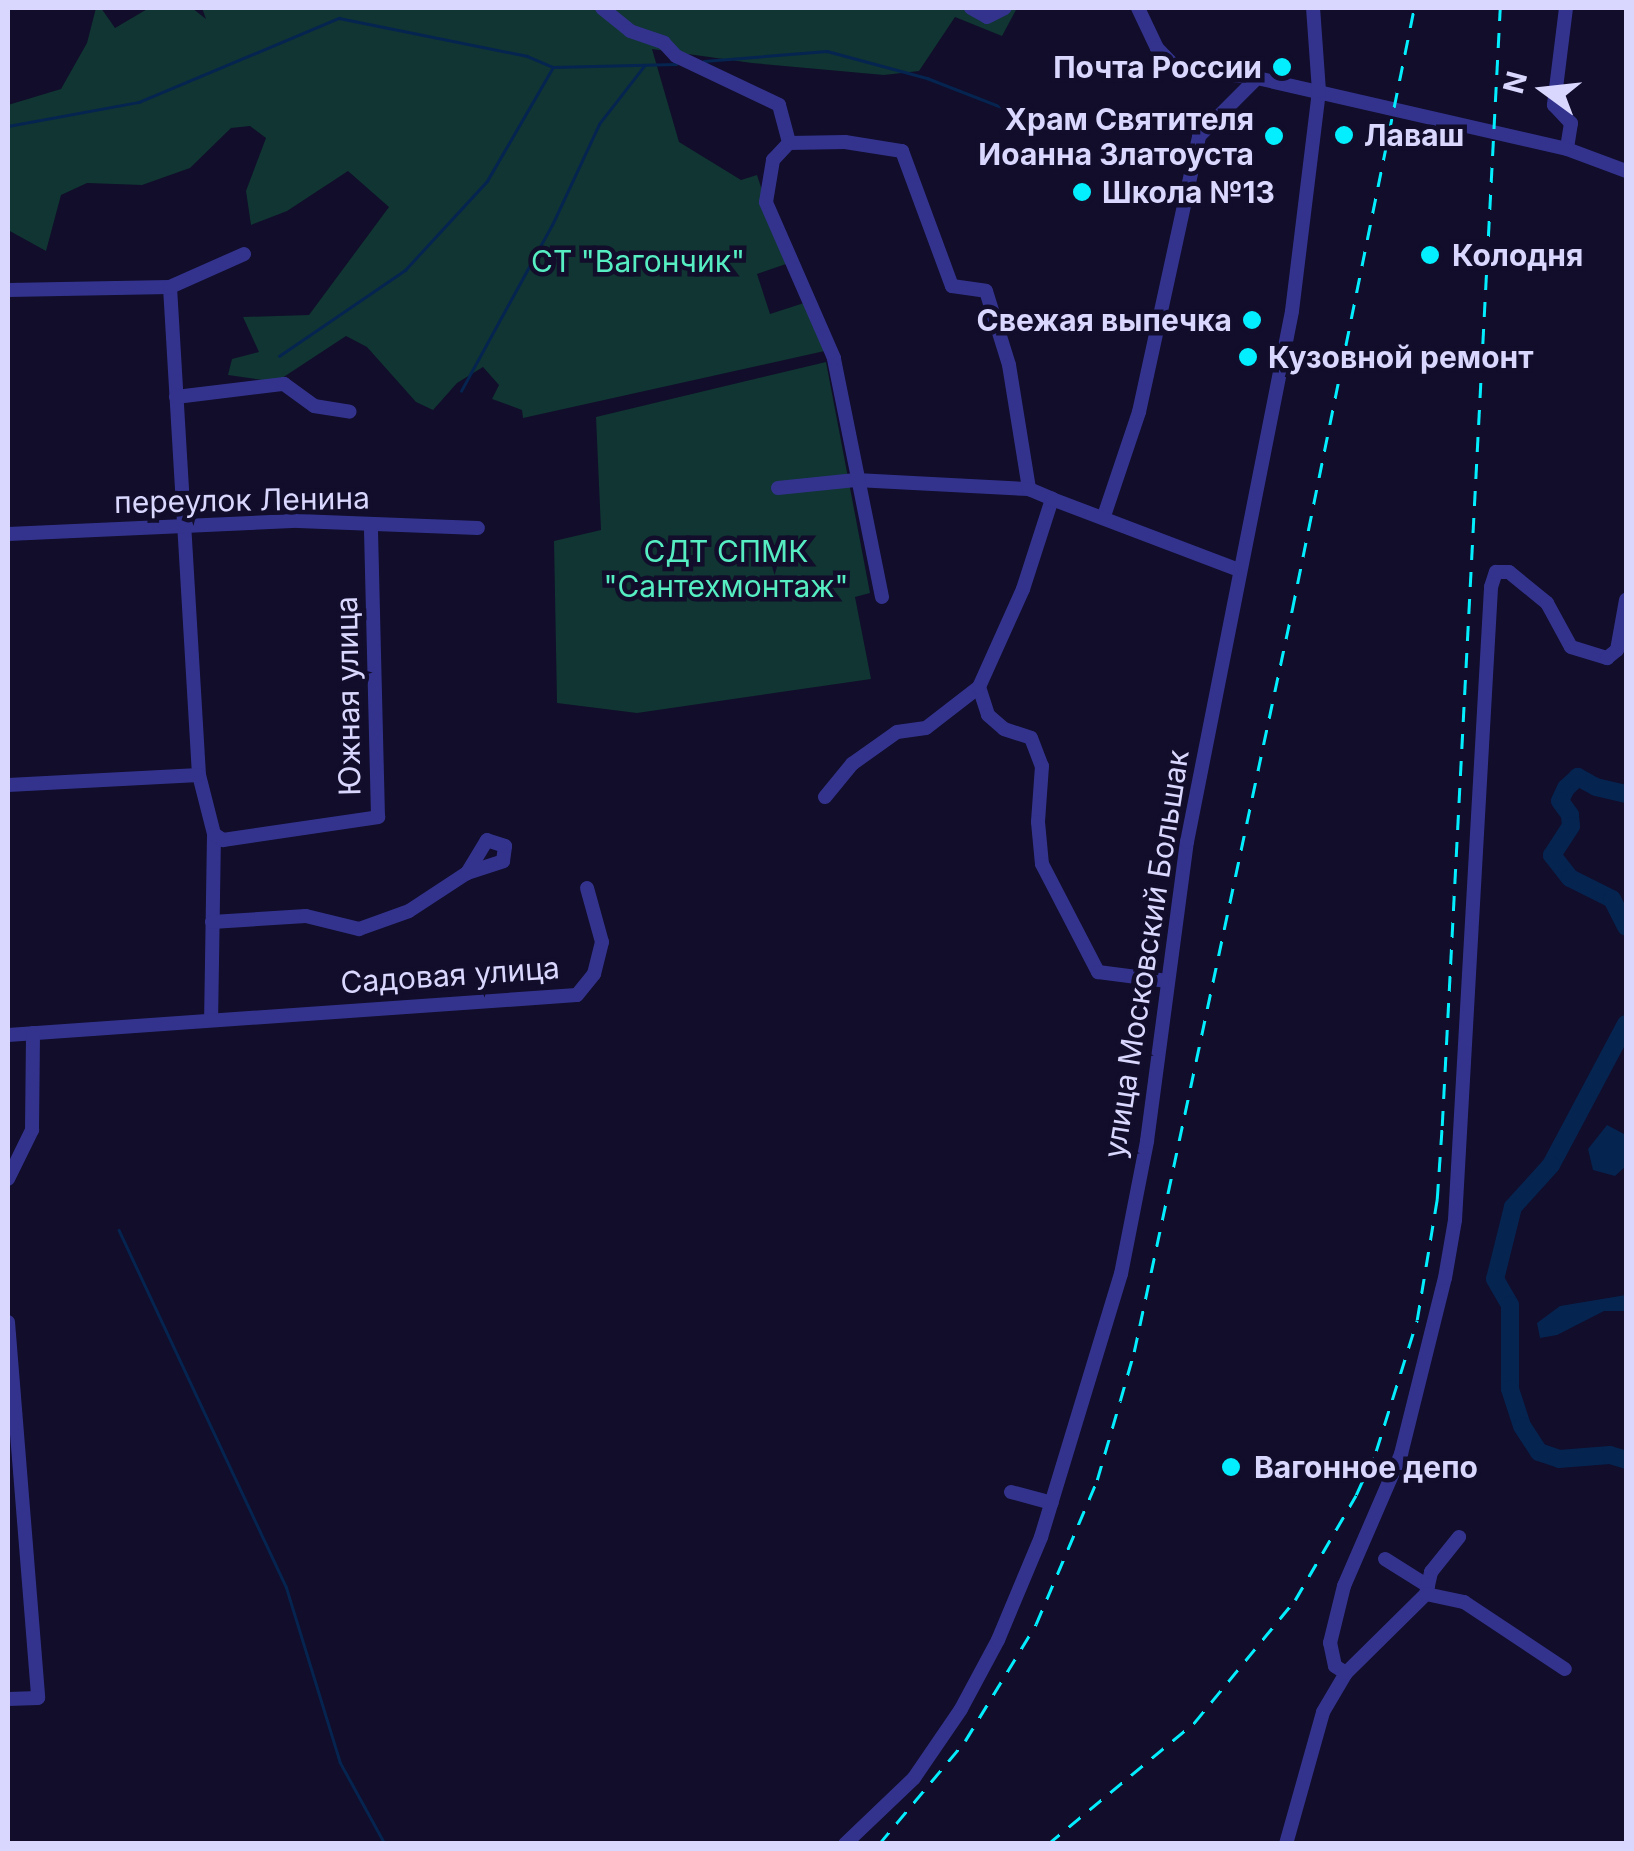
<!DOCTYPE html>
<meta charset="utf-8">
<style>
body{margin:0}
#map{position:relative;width:1634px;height:1851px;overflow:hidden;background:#110d2a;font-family:Inter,sans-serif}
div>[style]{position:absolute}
.green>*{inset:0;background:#103532}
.water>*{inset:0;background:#062450}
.stream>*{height:2.5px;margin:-1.25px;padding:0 1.25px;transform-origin:1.25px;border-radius:1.25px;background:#062450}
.river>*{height:18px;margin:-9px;padding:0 9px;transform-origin:9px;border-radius:9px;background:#062450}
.minor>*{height:14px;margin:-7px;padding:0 7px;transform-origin:7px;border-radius:7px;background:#33338e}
.rail>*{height:2.5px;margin-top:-1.25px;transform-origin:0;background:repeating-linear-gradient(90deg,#03efff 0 15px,transparent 0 27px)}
.dots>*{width:28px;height:28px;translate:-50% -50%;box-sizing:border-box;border:5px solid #110d2a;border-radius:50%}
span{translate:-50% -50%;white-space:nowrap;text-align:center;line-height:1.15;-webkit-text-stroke:9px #110d2a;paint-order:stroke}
.poi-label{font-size:30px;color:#dad7ff;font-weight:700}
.right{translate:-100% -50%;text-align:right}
.left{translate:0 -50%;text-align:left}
.park-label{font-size:30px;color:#55edc1}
.street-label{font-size:30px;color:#dad7ff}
.frame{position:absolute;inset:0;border:10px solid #dad7ff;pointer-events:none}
.north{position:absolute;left:1494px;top:40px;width:100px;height:100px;-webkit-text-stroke:8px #110d2a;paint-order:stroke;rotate:285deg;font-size:28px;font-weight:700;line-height:40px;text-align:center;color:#dad7ff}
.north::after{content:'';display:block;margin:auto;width:35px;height:45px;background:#dad7ff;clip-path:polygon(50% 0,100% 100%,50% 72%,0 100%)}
</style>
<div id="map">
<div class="green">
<i style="clip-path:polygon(96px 8px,101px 8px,115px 28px,149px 8px,192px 8px,206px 19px,202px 8px,1017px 8px,1002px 36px,955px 17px,919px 71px,884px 75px,752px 63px,652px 49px,679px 142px,741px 180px,757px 175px,786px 264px,757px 274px,770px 314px,807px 302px,829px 350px,523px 418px,522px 410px,492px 399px,499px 385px,483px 367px,457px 383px,433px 410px,416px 402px,367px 347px,346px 336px,276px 382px,228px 375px,232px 359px,259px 352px,243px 317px,309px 315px,389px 207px,348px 171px,287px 211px,251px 225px,246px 191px,266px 138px,250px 126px,231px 128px,190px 168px,142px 185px,87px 183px,61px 195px,46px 251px,8px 230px,8px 105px,61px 89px,87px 43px)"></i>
<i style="clip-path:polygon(826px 362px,870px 593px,855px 597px,871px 679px,637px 713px,557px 703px,554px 541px,601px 530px,596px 417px)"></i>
</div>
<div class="water">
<i style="clip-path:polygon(1607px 1125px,1626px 1135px,1626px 1166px,1615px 1176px,1593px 1170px,1588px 1149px)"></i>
<i style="clip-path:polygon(1626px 1295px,1626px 1311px,1604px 1311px,1557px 1335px,1540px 1338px,1537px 1323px,1560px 1306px)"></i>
</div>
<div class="stream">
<i style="left:704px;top:61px;width:123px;rotate:-4.6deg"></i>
<i style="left:827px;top:51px;width:104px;rotate:15.1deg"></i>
<i style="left:927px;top:78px;width:102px;rotate:21.3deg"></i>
<i style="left:8px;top:126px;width:133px;rotate:-10.4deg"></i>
<i style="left:139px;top:102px;width:217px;rotate:-22.8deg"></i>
<i style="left:339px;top:18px;width:192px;rotate:11.4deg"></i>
<i style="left:527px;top:56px;width:28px;rotate:23deg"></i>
<i style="left:553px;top:67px;width:123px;rotate:-1.4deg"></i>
<i style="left:279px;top:356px;width:153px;rotate:-34.3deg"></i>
<i style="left:405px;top:270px;width:121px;rotate:-47.3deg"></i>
<i style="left:487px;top:181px;width:129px;rotate:-59.9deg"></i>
<i style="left:461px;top:391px;width:189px;rotate:-61.3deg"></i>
<i style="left:552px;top:225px;width:111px;rotate:-65deg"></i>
<i style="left:599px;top:124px;width:73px;rotate:-52.2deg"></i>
<i style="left:119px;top:1230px;width:393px;rotate:64.9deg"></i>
<i style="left:286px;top:1586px;width:184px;rotate:72.9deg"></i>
<i style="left:340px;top:1762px;width:94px;rotate:61.2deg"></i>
</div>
<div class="river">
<i style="left:1626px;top:794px;width:31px;rotate:-167deg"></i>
<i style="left:1596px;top:787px;width:21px;rotate:-151deg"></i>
<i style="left:1578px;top:777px;width:16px;rotate:137deg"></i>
<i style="left:1566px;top:788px;width:14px;rotate:115deg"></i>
<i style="left:1560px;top:801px;width:17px;rotate:54deg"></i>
<i style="left:1570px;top:815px;width:11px;rotate:85deg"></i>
<i style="left:1571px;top:826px;width:35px;rotate:123deg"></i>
<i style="left:1552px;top:855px;width:29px;rotate:52deg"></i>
<i style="left:1570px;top:878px;width:47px;rotate:26.6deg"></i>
<i style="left:1612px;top:899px;width:31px;rotate:63deg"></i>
<i style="left:1626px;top:1024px;width:160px;rotate:118deg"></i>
<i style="left:1551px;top:1165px;width:57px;rotate:132.1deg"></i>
<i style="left:1513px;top:1207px;width:74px;rotate:104deg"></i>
<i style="left:1495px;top:1279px;width:30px;rotate:60deg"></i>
<i style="left:1510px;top:1305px;width:84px;rotate:90deg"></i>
<i style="left:1510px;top:1389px;width:39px;rotate:72deg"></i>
<i style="left:1522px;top:1426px;width:31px;rotate:57deg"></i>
<i style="left:1539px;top:1452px;width:21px;rotate:19deg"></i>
<i style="left:1559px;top:1459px;width:51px;rotate:-4.5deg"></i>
<i style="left:1610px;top:1455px;width:17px;rotate:17deg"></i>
</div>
<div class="minor">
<i style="left:602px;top:8px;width:36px;rotate:39deg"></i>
<i style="left:630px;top:31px;width:36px;rotate:19deg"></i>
<i style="left:664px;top:43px;width:18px;rotate:47deg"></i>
<i style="left:676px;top:56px;width:114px;rotate:25.4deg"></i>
<i style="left:779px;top:105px;width:39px;rotate:75deg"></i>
<i style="left:971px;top:8px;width:18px;rotate:29deg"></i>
<i style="left:987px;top:17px;width:20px;rotate:-27deg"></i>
<i style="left:1138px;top:8px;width:44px;rotate:64.6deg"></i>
<i style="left:1157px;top:48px;width:28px;rotate:46deg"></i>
<i style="left:1176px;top:68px;width:82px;rotate:7deg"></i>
<i style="left:1566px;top:8px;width:98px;rotate:97.1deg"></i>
<i style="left:1554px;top:105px;width:25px;rotate:47deg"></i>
<i style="left:1571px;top:123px;width:26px;rotate:99deg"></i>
<i style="left:1567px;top:149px;width:63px;rotate:20.4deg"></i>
<i style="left:170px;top:287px;width:489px;rotate:86.6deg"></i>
<i style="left:199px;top:775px;width:61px;rotate:75.7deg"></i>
<i style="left:214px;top:834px;width:183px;rotate:90.9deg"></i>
<i style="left:8px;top:290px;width:162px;rotate:-1.1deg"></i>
<i style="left:170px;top:287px;width:81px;rotate:-24deg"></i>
<i style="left:176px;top:397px;width:109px;rotate:-6.9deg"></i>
<i style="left:284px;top:384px;width:37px;rotate:36deg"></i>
<i style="left:314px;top:406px;width:36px;rotate:9deg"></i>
<i style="left:778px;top:488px;width:78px;rotate:-5.9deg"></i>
<i style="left:856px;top:480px;width:173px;rotate:3deg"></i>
<i style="left:1104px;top:516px;width:110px;rotate:-71.4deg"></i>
<i style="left:1139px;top:412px;width:282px;rotate:-77.7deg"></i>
<i style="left:1199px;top:136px;width:82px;rotate:-45deg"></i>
<i style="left:1257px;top:78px;width:318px;rotate:12.9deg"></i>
<i style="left:8px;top:534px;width:290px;rotate:-2.6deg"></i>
<i style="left:298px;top:521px;width:180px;rotate:2.2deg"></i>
<i style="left:882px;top:597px;width:244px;rotate:-101.4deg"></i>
<i style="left:834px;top:358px;width:170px;rotate:-113.6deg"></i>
<i style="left:766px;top:202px;width:43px;rotate:-80.5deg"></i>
<i style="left:773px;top:160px;width:23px;rotate:-47deg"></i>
<i style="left:789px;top:143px;width:56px;rotate:-1deg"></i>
<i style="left:845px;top:142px;width:58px;rotate:9deg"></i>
<i style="left:902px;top:151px;width:144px;rotate:69.7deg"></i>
<i style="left:952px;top:286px;width:34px;rotate:8deg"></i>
<i style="left:986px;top:291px;width:77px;rotate:72.7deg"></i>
<i style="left:1009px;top:365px;width:126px;rotate:80.8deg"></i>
<i style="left:1029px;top:489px;width:25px;rotate:23deg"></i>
<i style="left:979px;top:687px;width:29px;rotate:72deg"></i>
<i style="left:988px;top:715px;width:21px;rotate:41deg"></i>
<i style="left:1004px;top:729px;width:28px;rotate:18deg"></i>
<i style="left:1031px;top:738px;width:30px;rotate:69deg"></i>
<i style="left:1042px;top:766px;width:56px;rotate:94.1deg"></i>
<i style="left:1038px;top:822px;width:42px;rotate:84.6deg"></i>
<i style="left:1042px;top:864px;width:122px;rotate:62.6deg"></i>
<i style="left:1098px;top:972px;width:70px;rotate:7.4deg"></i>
<i style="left:8px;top:785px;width:191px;rotate:-3deg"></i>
<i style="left:825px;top:797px;width:43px;rotate:-50.7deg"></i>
<i style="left:852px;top:764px;width:55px;rotate:-35.4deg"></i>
<i style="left:897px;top:732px;width:29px;rotate:-8deg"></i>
<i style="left:926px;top:728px;width:67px;rotate:-37.7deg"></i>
<i style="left:979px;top:687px;width:107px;rotate:-65.8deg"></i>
<i style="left:1023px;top:589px;width:95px;rotate:-72.1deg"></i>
<i style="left:1052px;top:499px;width:200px;rotate:20.8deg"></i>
<i style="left:214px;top:834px;width:11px;rotate:34deg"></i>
<i style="left:223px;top:840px;width:157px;rotate:-8.4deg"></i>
<i style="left:378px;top:817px;width:292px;rotate:-91.4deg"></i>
<i style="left:212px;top:922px;width:94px;rotate:-3.7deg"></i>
<i style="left:306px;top:916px;width:55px;rotate:13.8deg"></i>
<i style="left:359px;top:929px;width:53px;rotate:-19.8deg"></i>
<i style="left:409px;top:911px;width:69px;rotate:-33.2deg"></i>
<i style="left:467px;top:873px;width:38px;rotate:-18deg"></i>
<i style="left:503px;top:861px;width:15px;rotate:-82deg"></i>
<i style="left:505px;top:846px;width:19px;rotate:-162deg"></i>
<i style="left:487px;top:840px;width:39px;rotate:121deg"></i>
<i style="left:8px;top:1035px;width:570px;rotate:-4.02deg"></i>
<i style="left:577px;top:995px;width:27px;rotate:-51deg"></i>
<i style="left:594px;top:974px;width:33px;rotate:-76deg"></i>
<i style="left:602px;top:942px;width:56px;rotate:-105.5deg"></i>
<i style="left:8px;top:1179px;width:55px;rotate:-63.9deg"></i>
<i style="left:32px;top:1130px;width:97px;rotate:-89.4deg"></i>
<i style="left:8px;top:1322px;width:377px;rotate:85.4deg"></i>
<i style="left:38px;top:1698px;width:30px;rotate:178deg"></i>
<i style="left:1011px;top:1492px;width:42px;rotate:15deg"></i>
<i style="left:1385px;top:1559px;width:51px;rotate:32.1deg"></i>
<i style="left:1426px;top:1594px;width:23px;rotate:-77deg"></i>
<i style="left:1431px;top:1572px;width:45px;rotate:-51.3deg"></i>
<i style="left:1346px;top:1673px;width:13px;rotate:-148deg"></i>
<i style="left:1335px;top:1666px;width:24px;rotate:-102deg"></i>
<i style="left:1330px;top:1643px;width:59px;rotate:-76.2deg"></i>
<i style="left:1344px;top:1586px;width:144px;rotate:-66.6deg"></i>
<i style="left:1401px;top:1454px;width:181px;rotate:-76deg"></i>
<i style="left:1445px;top:1278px;width:59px;rotate:-80.2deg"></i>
<i style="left:1455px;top:1220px;width:634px;rotate:-86.74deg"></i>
<i style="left:1491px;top:587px;width:16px;rotate:-72deg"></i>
<i style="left:1496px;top:572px;width:13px"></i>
<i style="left:1509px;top:572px;width:49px;rotate:39.2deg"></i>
<i style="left:1547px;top:603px;width:50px;rotate:61.4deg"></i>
<i style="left:1571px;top:647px;width:38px;rotate:17deg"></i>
<i style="left:1607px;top:658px;width:13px;rotate:-39deg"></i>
<i style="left:1617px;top:650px;width:51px;rotate:-79.8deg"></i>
<i style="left:845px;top:1844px;width:95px;rotate:-43.7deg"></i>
<i style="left:914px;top:1778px;width:83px;rotate:-55.7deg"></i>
<i style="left:961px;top:1709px;width:78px;rotate:-61.8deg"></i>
<i style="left:998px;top:1640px;width:112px;rotate:-67.3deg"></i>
<i style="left:1041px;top:1537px;width:275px;rotate:-73.1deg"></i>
<i style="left:1121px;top:1274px;width:136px;rotate:-78.9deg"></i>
<i style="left:1147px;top:1141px;width:302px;rotate:-82.4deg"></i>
<i style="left:1187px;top:842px;width:541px;rotate:-78.81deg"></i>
<i style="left:1292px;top:311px;width:222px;rotate:-83deg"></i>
<i style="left:1319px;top:91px;width:83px;rotate:-94.1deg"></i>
<i style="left:1286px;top:1844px;width:137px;rotate:-74.3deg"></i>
<i style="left:1323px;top:1712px;width:45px;rotate:-59.5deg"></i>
<i style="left:1346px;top:1673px;width:112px;rotate:-44.6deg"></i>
<i style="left:1426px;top:1594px;width:39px;rotate:12deg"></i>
<i style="left:1464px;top:1602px;width:121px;rotate:33.6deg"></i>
</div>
<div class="rail">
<i style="left:879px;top:1844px;width:134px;rotate:-50.1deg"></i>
<i style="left:965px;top:1741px;width:137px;rotate:-58.7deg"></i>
<i style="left:1036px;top:1624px;width:156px;rotate:-67deg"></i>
<i style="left:1097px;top:1480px;width:82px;rotate:-73.8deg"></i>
<i style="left:1120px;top:1401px;width:51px;rotate:-74.1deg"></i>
<i style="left:1134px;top:1352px;width:759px;rotate:-77.98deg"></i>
<i style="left:1292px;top:610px;width:614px;rotate:-78.54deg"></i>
<i style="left:1048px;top:1844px;width:190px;rotate:-39.7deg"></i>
<i style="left:1194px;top:1723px;width:159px;rotate:-50.6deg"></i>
<i style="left:1295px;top:1600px;width:121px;rotate:-59.8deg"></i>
<i style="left:1356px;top:1495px;width:48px;rotate:-65.6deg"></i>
<i style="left:1376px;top:1451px;width:137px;rotate:-72.6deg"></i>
<i style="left:1417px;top:1320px;width:123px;rotate:-80.6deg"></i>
<i style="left:1437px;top:1199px;width:73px;rotate:-86.1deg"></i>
<i style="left:1442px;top:1126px;width:1120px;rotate:-87.03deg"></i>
</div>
<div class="dots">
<i style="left:1282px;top:67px;background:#03efff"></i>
<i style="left:1344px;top:135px;background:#03efff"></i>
<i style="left:1274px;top:136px;background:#03efff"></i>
<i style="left:1082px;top:192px;background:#03efff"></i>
<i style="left:1430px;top:255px;background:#03efff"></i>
<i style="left:1252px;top:320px;background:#03efff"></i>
<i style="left:1248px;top:357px;background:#03efff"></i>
<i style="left:1231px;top:1467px;background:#03efff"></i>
</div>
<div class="poi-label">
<span class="right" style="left:1262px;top:67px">Почта России</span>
<span class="right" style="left:1254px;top:136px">Храм Святителя<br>Иоанна Златоуста</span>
<span class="left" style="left:1364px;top:135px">Лаваш</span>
<span class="left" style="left:1102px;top:192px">Школа №13</span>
<span class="left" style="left:1452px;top:255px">Колодня</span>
<span class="right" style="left:1232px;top:320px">Свежая выпечка</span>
<span class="left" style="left:1268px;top:357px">Кузовной ремонт</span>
<span class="left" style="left:1254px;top:1467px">Вагонное депо</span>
</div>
<div class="park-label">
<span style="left:638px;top:261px">СТ "Вагончик"</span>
<span style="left:726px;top:568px">СДТ СПМК<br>"Сантехмонтаж"</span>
</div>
<div class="street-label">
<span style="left:242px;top:500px;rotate:-1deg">переулок Ленина</span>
<span style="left:348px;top:696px;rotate:-91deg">Южная улица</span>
<span style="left:1146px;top:954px;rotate:-81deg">улица Московский Большак</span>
<span style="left:450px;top:975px;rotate:-4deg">Садовая улица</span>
</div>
<div class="frame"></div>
<div class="north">N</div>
</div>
